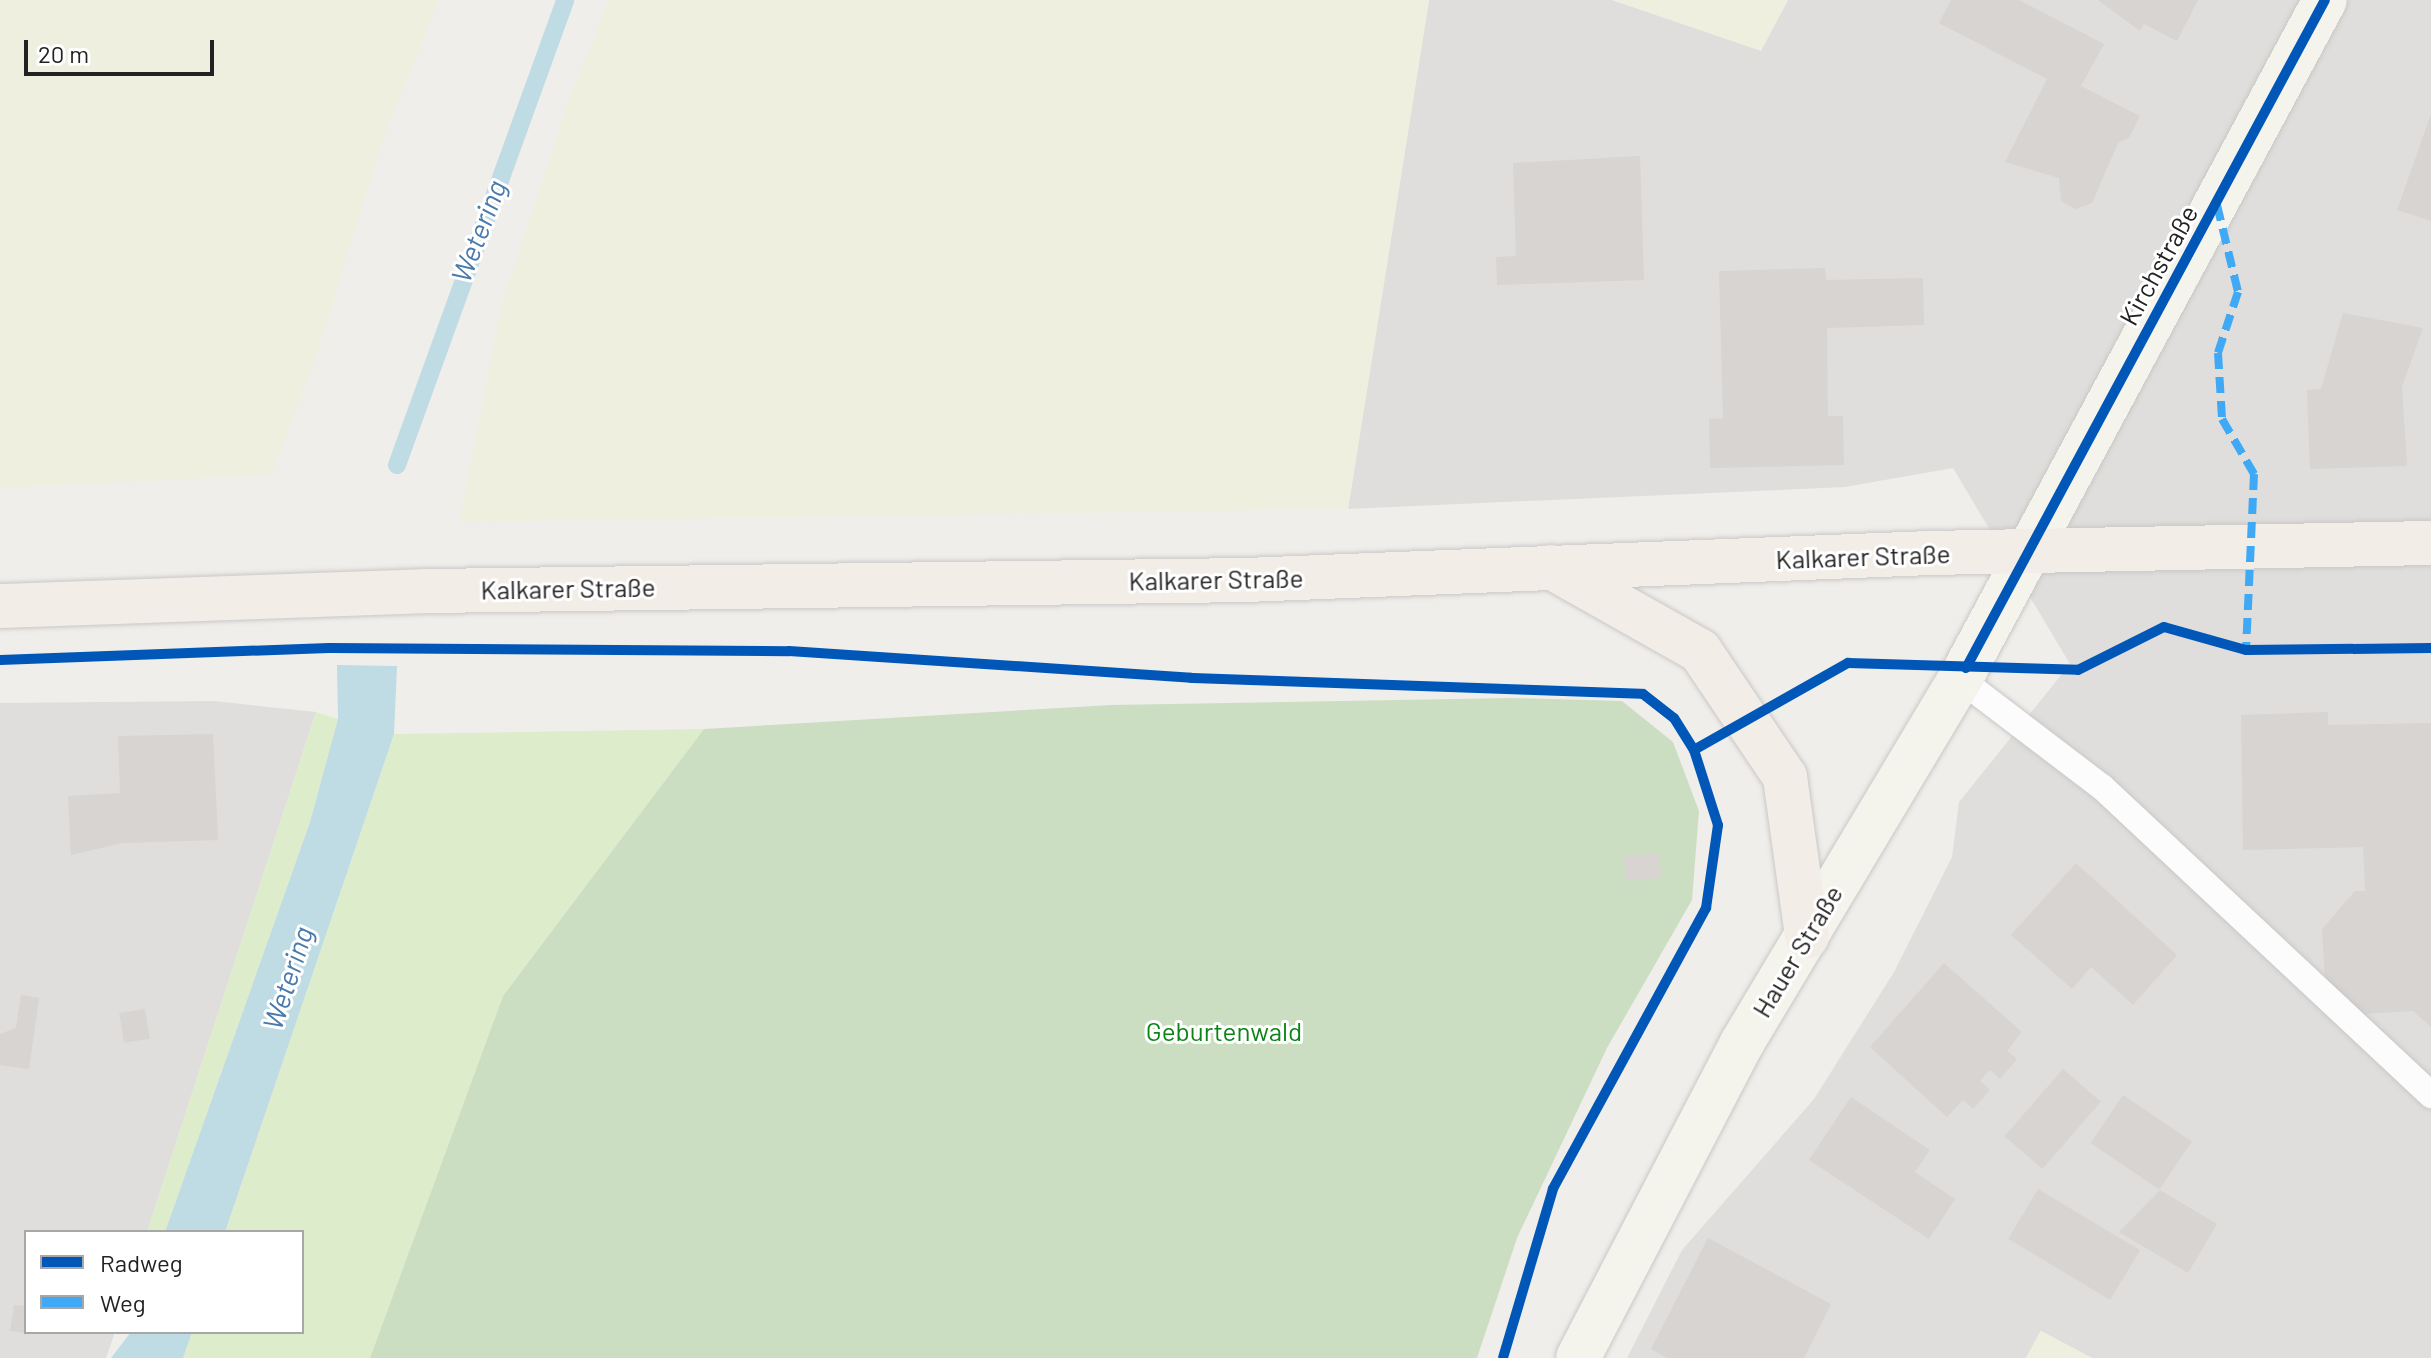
<!DOCTYPE html>
<meta charset="utf-8">
<style>
body{margin:0}
#map{position:relative;width:2431px;height:1358px;overflow:hidden;background:#f0eeeb;font-family:Barlow,sans-serif}
div>[style]{position:absolute}
.residential>*{inset:0;background:#dfdedc}
.farmland>*{inset:0;background:#efefdf}
.grass>*{inset:0;background:#ddeccb}
.forest>*{inset:0;background:#cbdec1}
.water>*{inset:0;background:#bfdbe3}
.stream>*{height:18px;margin:-9px;padding:0 9px;transform-origin:9px;border-radius:9px;background:#bfdbe3}
.building>*{inset:0;background:#d7d4d2;transform-origin:0 0}
.roads{filter:drop-shadow(0 0 2px #c9c8c7) drop-shadow(0 0 2px #c9c8c7)}
.lane>*{height:26px;margin:-13px;padding:0 13px;transform-origin:13px;border-radius:13px;background:#fdfcfc}
.secondary>*{height:44px;margin:-22px;padding:0 22px;transform-origin:22px;border-radius:22px;background:#f4f4ed}
.primary>*{height:44px;margin:-22px;padding:0 22px;transform-origin:22px;border-radius:22px;background:#f3ede7}
.quiet>*{height:8px;margin-top:-4px;transform-origin:0;background:repeating-linear-gradient(90deg,#3fa9f5 0 16px,transparent 0 24px)}
.cycleway>*{height:10px;margin:-5px;padding:0 5px;transform-origin:5px;border-radius:5px;background:#0057b8}
span{translate:-50% -50%;white-space:nowrap;text-align:center;line-height:1.15;-webkit-text-stroke:6px #fff;paint-order:stroke}
.street-label{font-size:26px;color:#222}
.park-label{font-size:26px;color:#0c8416}
.water-label{font-size:28px;color:#4a7aab;font-style:italic}
.legend{position:absolute;left:24px;top:1230px;width:280px;height:104px;box-sizing:border-box;background:#fff;border:2px solid #a7a7a7;margin:0;padding:10px 14px;list-style:none;font-size:24px;color:#222}
.legend li{display:flex;align-items:center;gap:16px;height:40px}
.legend b{width:40px;border:2px solid #a7a7a7}
.scale{position:absolute;left:24px;top:40px;width:190px;height:36px;box-sizing:border-box;border:4px solid #222;border-top:0;padding-left:10px;font-size:24px;line-height:28px;white-space:nowrap;color:#222;-webkit-text-stroke:6px #fff;paint-order:stroke}
</style>
<div id="map">
<div class="residential">
<i style="clip-path:polygon(1429px 0,1612px 0,1761px 50px,1788px 0,2431px 0,2431px 1358px,2092px 1358px,2041px 1331px,2026px 1358px,1627px 1358px,1682px 1250px,1814px 1099px,1894px 972px,1952px 857px,1959px 802px,2070px 664px,1953px 468px,1845px 487px,1348px 509px)"></i>
<i style="clip-path:polygon(213px 701px,316px 712px,147px 1232px,26px 1232px,26px 1332px,115px 1332px,106px 1358px,0 1358px,0 703px)"></i>
</div>
<div class="farmland">
<i style="clip-path:polygon(0 0,439px 0,384px 136px,314px 363px,271px 475px,0 488px)"></i>
<i style="clip-path:polygon(609px 0,1429px 0,1348px 509px,459px 522px,501px 307px,569px 100px)"></i>
<i style="clip-path:polygon(1612px 0,1788px 0,1761px 51px)"></i>
<i style="clip-path:polygon(2041px 1330px,2041px 1331px,2092px 1358px,2026px 1358px)"></i>
</div>
<div class="grass">
<i style="clip-path:polygon(316px 712px,338px 719px,310px 822px,165px 1232px,147px 1232px)"></i>
<i style="clip-path:polygon(704px 729px,503px 996px,370px 1358px,183px 1358px,192px 1332px,302px 1332px,302px 1232px,225px 1232px,394px 734px)"></i>
</div>
<div class="forest">
<i style="clip-path:polygon(1512px 698px,1622px 701px,1673px 742px,1699px 811px,1692px 900px,1607px 1048px,1517px 1238px,1477px 1358px,370px 1358px,503px 996px,704px 729px,1111px 705px)"></i>
</div>
<div class="water">
<i style="clip-path:polygon(337px 665px,397px 666px,394px 734px,225px 1232px,165px 1232px,310px 822px,338px 719px)"></i>
<i style="clip-path:polygon(131px 1332px,192px 1332px,183px 1358px,111px 1358px)"></i>
</div>
<div class="stream">
<i style="left:397px;top:465px;width:494px;rotate:-70.1deg"></i>
</div>
<div class="building">
<i style="clip-path:polygon(1951px 0,2019px 0,2104px 44px,2081px 86px,2140px 116px,2129px 138px,2118px 143px,2092px 203px,2076px 209px,2061px 201px,2059px 178px,2005px 162px,2047px 79px,1939px 23px)"></i>
<i style="clip-path:polygon(2098px 0,2198px 0,2177px 41px,2144px 24px,2140px 31px)"></i>
<i style="clip-path:polygon(2431px 114px,2431px 221px,2397px 210px)"></i>
<i style="clip-path:polygon(1640px 156px,1644px 280px,1497px 285px,1496px 257px,1516px 256px,1513px 163px)"></i>
<i style="clip-path:polygon(1825px 268px,1826px 280px,1923px 278px,1924px 325px,1827px 328px,1828px 416px,1843px 416px,1844px 465px,1710px 468px,1709px 418px,1723px 419px,1719px 271px)"></i>
<i style="clip-path:polygon(2343px 313px,2423px 328px,2402px 387px,2407px 466px,2310px 469px,2307px 390px,2321px 389px)"></i>
<i style="clip-path:polygon(2328px 712px,2328px 725px,2431px 723px,2431px 1027px,2413px 1011px,2363px 1014px,2325px 980px,2322px 929px,2355px 891px,2365px 891px,2363px 847px,2243px 850px,2241px 715px)"></i>
<i style="clip-path:polygon(213px 734px,218px 840px,122px 843px,71px 855px,68px 796px,120px 793px,118px 736px)"></i>
<i style="left:1659px;top:853px;width:25px;height:36px;rotate:85deg"></i>
<i style="clip-path:polygon(2076px 863px,2177px 955px,2133px 1005px,2091px 967px,2072px 989px,2011px 935px)"></i>
<i style="clip-path:polygon(1944px 963px,2022px 1032px,2007px 1051px,2017px 1059px,2000px 1079px,1990px 1070px,1980px 1081px,1990px 1090px,1973px 1109px,1963px 1100px,1947px 1117px,1870px 1047px)"></i>
<i style="clip-path:polygon(21px 995px,39px 998px,29px 1069px,0 1065px,0 1034px,16px 1028px)"></i>
<i style="left:145px;top:1009px;width:30px;height:26px;rotate:81deg"></i>
<i style="left:2063px;top:1069px;width:50px;height:89px;rotate:41deg"></i>
<i style="left:2123px;top:1095px;width:83px;height:58px;rotate:34deg"></i>
<i style="clip-path:polygon(1851px 1097px,1930px 1150px,1915px 1172px,1955px 1199px,1929px 1239px,1809px 1160px)"></i>
<i style="left:2038px;top:1189px;width:119px;height:58px;rotate:31deg"></i>
<i style="clip-path:polygon(2160px 1190px,2217px 1224px,2188px 1273px,2119px 1232px)"></i>
<i style="clip-path:polygon(1708px 1238px,1831px 1304px,1804px 1358px,1667px 1358px,1651px 1349px)"></i>
<i style="clip-path:polygon(14px 1305px,26px 1306px,26px 1333px,10px 1331px)"></i>
</div>
<div class="roads">
<div class="lane">
<i style="left:1960px;top:679px;width:178px;rotate:37.3deg"></i>
<i style="left:2102px;top:787px;width:451px;rotate:43.1deg"></i>
</div>
<div class="secondary">
<i style="left:1578px;top:1358px;width:355px;rotate:-62.5deg"></i>
<i style="left:1742px;top:1043px;width:437px;rotate:-59.1deg"></i>
<i style="left:1966px;top:668px;width:758px;rotate:-61.75deg"></i>
</div>
<div class="primary">
<i style="left:1551px;top:567px;width:171px;rotate:29.4deg"></i>
<i style="left:1700px;top:651px;width:152px;rotate:56deg"></i>
<i style="left:1785px;top:777px;width:161px;rotate:82.1deg"></i>
<i style="left:0;top:606px;width:429px;rotate:-2deg"></i>
<i style="left:429px;top:591px;width:817px;rotate:-0.77deg"></i>
<i style="left:1246px;top:580px;width:686px;rotate:-2.26deg"></i>
<i style="left:1931px;top:553px;width:500px;rotate:-1.15deg"></i>
</div>
</div>
<div class="quiet">
<i style="left:2217px;top:205px;width:89px;rotate:76.4deg"></i>
<i style="left:2238px;top:292px;width:64px;rotate:108.2deg"></i>
<i style="left:2218px;top:353px;width:66px;rotate:86.5deg"></i>
<i style="left:2222px;top:419px;width:64px;rotate:59.8deg"></i>
<i style="left:2254px;top:474px;width:176px;rotate:92.6deg"></i>
</div>
<div class="cycleway">
<i style="left:0;top:660px;width:329px;rotate:-2.1deg"></i>
<i style="left:329px;top:648px;width:460px;rotate:0.4deg"></i>
<i style="left:789px;top:651px;width:403px;rotate:3.8deg"></i>
<i style="left:1191px;top:678px;width:452px;rotate:2deg"></i>
<i style="left:1643px;top:694px;width:39px;rotate:38deg"></i>
<i style="left:1674px;top:718px;width:38px;rotate:58deg"></i>
<i style="left:1694px;top:750px;width:79px;rotate:72.3deg"></i>
<i style="left:1718px;top:825px;width:84px;rotate:98.2deg"></i>
<i style="left:1706px;top:908px;width:320px;rotate:118.6deg"></i>
<i style="left:1553px;top:1189px;width:176px;rotate:106.5deg"></i>
<i style="left:1966px;top:668px;width:758px;rotate:-61.75deg"></i>
<i style="left:1694px;top:750px;width:177px;rotate:-29.5deg"></i>
<i style="left:1848px;top:663px;width:230px;rotate:1.7deg"></i>
<i style="left:2078px;top:670px;width:96px;rotate:-26.6deg"></i>
<i style="left:2164px;top:627px;width:85px;rotate:15.7deg"></i>
<i style="left:2246px;top:650px;width:185px;rotate:-0.6deg"></i>
</div>
<div class="street-label">
<span style="left:2158px;top:265px;rotate:-61deg">Kirchstraße</span>
<span style="left:1863px;top:556px;rotate:-2deg">Kalkarer Straße</span>
<span style="left:1216px;top:579px;rotate:-1deg">Kalkarer Straße</span>
<span style="left:568px;top:588px;rotate:-1deg">Kalkarer Straße</span>
<span style="left:1797px;top:951px;rotate:-59deg">Hauer Straße</span>
</div>
<div class="park-label">
<span style="left:1224px;top:1031px">Geburtenwald</span>
</div>
<div class="water-label">
<span style="left:478px;top:231px;rotate:-69deg">Wetering</span>
<span style="left:287px;top:978px;rotate:-72deg">Wetering</span>
</div>
<ul class="legend">
<li><b style="height:10px;background:#0057b8"></b>Radweg</li>
<li><b style="height:10px;background:#3fa9f5"></b>Weg</li>
</ul>
<div class="scale">20 m</div>
</div>
